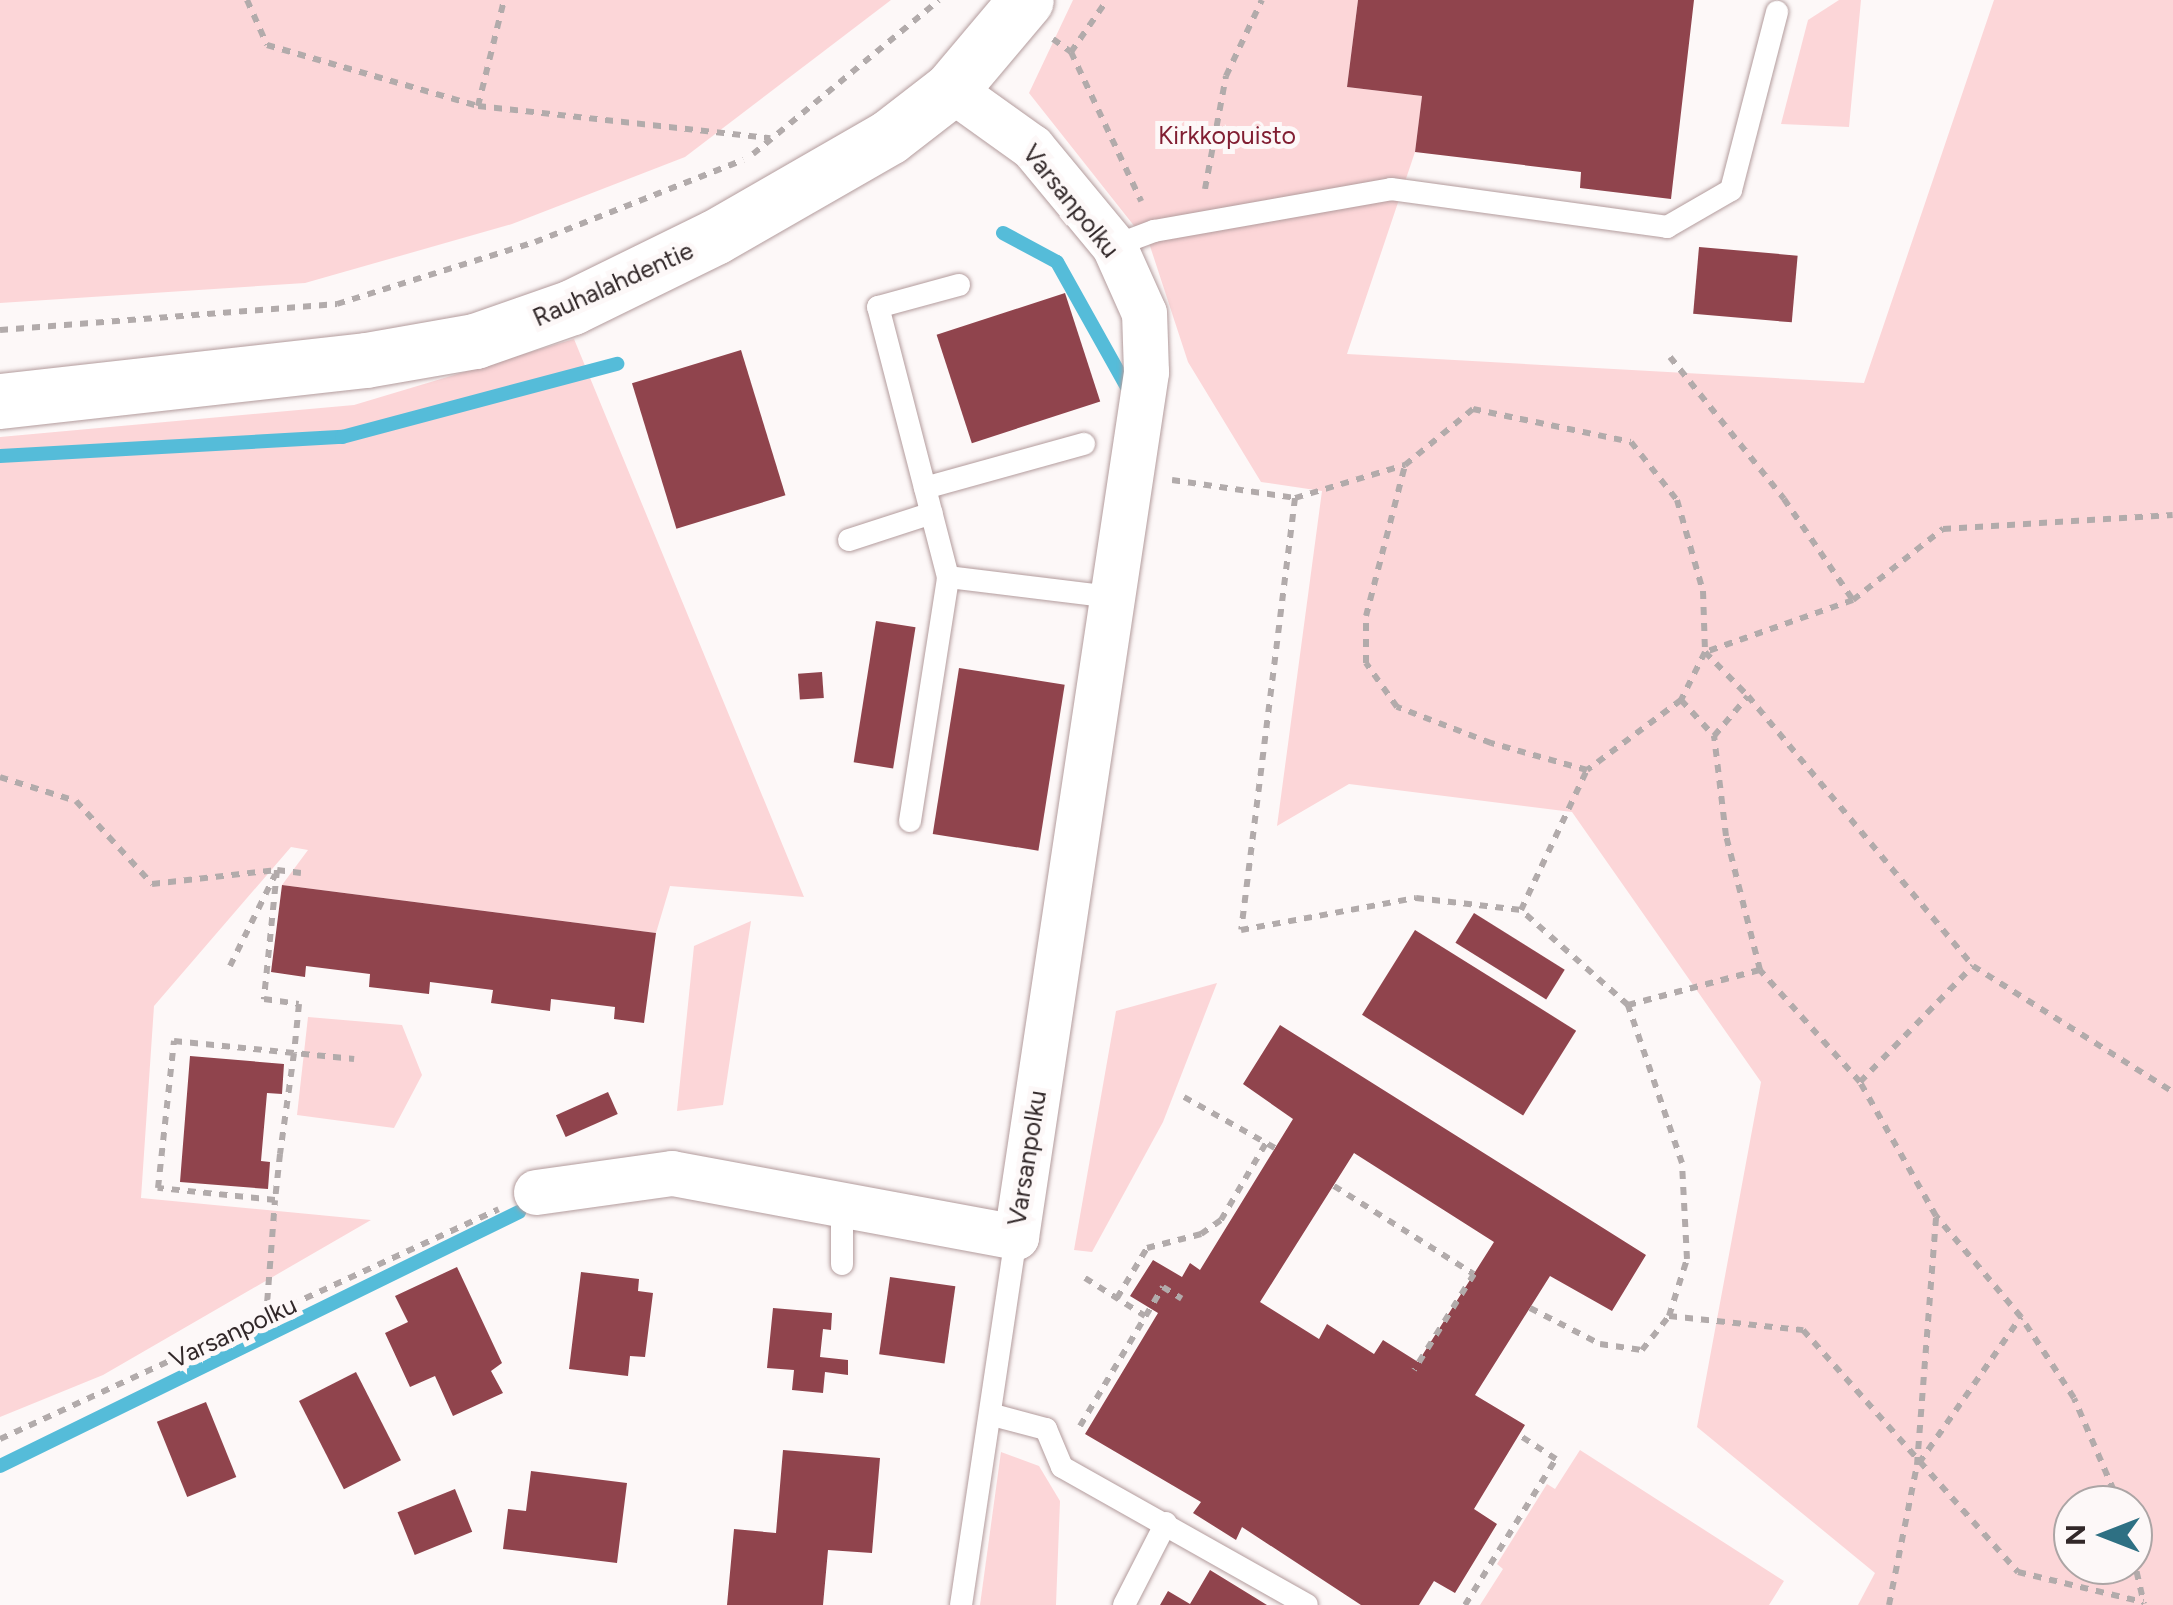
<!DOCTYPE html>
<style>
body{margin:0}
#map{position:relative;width:2173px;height:1605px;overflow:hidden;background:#fdf8f8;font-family:Figtree,sans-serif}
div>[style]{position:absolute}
.green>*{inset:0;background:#fcd6d8}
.stream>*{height:14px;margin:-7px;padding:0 7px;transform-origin:7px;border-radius:7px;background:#55bcd9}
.building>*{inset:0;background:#90444d;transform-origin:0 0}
.path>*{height:6px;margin-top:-3px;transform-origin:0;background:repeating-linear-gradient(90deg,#b2abab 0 8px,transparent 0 16px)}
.roads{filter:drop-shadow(0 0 2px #b39c9d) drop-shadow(0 0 2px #b39c9d)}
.lane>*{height:22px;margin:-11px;padding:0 11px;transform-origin:11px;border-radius:11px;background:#fff}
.street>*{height:45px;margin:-22.5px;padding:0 22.5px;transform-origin:22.5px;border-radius:22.5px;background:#fff}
.secondary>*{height:55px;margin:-27.5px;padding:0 27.5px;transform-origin:27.5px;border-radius:27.5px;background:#fff}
span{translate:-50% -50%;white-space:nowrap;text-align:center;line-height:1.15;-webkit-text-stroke:10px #fdf8f8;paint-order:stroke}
.park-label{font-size:25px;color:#811e32}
.street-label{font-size:25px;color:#322829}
.north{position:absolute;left:2053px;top:1485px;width:100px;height:100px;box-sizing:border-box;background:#fdf8f8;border:2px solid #aca5a5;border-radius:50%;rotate:270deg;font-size:28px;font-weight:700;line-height:40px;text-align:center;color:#322829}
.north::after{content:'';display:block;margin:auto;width:35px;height:45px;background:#2e7083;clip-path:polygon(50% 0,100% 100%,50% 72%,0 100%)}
</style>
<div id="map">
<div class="green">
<i style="clip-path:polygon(0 0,891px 0,685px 157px,512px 224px,305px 283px,0 303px)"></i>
<i style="clip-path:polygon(evenodd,1073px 0,1358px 0,1347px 87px,1422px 96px,1415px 152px,1347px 354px,1864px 383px,1994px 0,2173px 0,2173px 1605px,1858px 1605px,1875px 1573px,1697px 1427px,1761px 1082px,1572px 812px,1349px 784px,1277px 826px,1322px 491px,1261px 482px,1188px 362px,1150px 246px,1029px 93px,1073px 0,2073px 1505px,2133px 1505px,2133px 1565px,2073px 1565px,2073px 1505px)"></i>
<i style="clip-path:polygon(1839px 0,1861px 0,1849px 127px,1781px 124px,1808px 20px)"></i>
<i style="clip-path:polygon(574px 339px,804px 897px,670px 886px,656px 933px,282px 885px,308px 850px,291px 847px,154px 1006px,141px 1198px,371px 1220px,103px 1375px,0 1417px,0 437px,354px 405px)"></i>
<i style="clip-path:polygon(751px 921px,723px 1105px,677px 1111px,694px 946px)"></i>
<i style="clip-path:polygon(1217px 983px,1163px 1122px,1092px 1252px,1074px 1250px,1116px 1011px)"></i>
<i style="clip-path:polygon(308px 1017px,402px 1025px,422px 1075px,394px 1128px,297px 1115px)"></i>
<i style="clip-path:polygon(1580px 1450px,1784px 1581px,1769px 1605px,1480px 1605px,1503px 1569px,1497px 1564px,1547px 1484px,1555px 1489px)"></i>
<i style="clip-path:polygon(1001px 1452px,1039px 1466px,1060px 1501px,1056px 1605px,980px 1605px)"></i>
</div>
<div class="stream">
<i style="left:1003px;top:233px;width:61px;rotate:28.2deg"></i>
<i style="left:1057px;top:262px;width:148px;rotate:60.8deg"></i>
<i style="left:0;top:456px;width:343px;rotate:-3.2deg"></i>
<i style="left:342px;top:437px;width:285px;rotate:-14.9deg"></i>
<i style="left:0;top:1466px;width:578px;rotate:-26.08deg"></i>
</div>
<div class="building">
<i style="clip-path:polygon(1358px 0,1694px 0,1671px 199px,1580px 188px,1581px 172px,1415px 152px,1422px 96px,1347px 87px)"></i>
<i style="left:1699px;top:247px;width:99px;height:67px;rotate:5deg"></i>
<i style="left:1065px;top:293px;width:114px;height:135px;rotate:72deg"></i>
<i style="left:741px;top:350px;width:152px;height:114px;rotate:73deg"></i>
<i style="left:876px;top:621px;width:40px;height:143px;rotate:9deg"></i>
<i style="left:959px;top:668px;width:107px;height:168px;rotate:9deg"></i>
<i style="left:822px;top:672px;width:26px;height:24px;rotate:86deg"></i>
<i style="clip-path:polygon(282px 885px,656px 933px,644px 1023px,614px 1019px,615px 1007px,551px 999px,550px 1011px,491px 1003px,493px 990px,430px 982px,429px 994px,369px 987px,370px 974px,306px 966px,305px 977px,271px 972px)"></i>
<i style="left:1474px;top:913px;width:107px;height:35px;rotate:32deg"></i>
<i style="left:1415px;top:930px;width:190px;height:100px;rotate:32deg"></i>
<i style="clip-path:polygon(evenodd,1280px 1025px,1646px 1255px,1612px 1311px,1550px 1276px,1475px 1395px,1525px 1425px,1474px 1509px,1497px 1524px,1455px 1593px,1434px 1581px,1419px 1605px,1361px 1605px,1242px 1527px,1236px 1540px,1193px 1513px,1201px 1502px,1085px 1434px,1158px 1313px,1130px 1296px,1153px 1260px,1182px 1277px,1190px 1263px,1200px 1270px,1293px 1119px,1243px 1084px,1280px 1025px,1354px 1153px,1494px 1242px,1418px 1362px,1383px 1340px,1374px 1354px,1327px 1324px,1319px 1339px,1260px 1302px,1354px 1153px)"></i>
<i style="clip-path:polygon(190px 1056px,284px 1064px,282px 1094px,267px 1093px,261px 1161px,270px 1162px,268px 1189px,180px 1182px)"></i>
<i style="left:608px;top:1092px;width:24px;height:57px;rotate:66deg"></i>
<i style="clip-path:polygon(457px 1267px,502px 1363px,491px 1371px,503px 1393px,453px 1416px,435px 1376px,410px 1387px,385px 1333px,408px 1322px,395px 1296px)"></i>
<i style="clip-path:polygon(581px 1272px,639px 1279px,638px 1291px,653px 1293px,645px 1357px,630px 1356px,628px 1376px,569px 1369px)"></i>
<i style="left:890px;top:1277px;width:66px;height:78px;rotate:8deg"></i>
<i style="clip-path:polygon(773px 1308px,832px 1313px,831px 1330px,823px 1329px,820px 1357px,848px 1360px,848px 1375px,825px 1372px,823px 1393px,792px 1390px,794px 1370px,767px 1368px)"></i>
<i style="left:356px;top:1372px;width:99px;height:64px;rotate:63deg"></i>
<i style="left:206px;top:1402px;width:81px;height:53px;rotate:68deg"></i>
<i style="clip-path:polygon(783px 1450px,880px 1458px,872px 1553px,828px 1550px,823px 1605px,727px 1605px,734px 1529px,776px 1533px)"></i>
<i style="clip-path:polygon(531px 1471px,627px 1483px,617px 1563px,503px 1549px,508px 1509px,526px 1511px)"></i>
<i style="left:455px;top:1489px;width:46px;height:62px;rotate:68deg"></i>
<i style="clip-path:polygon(1210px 1570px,1267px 1605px,1160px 1605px,1168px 1591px,1190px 1604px)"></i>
</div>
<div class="path">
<i style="left:247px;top:0;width:49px;rotate:66deg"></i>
<i style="left:267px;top:45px;width:220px;rotate:16.1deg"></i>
<i style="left:478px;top:106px;width:294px;rotate:6.3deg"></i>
<i style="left:1053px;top:39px;width:22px;rotate:36deg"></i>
<i style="left:1071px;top:52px;width:165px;rotate:64.8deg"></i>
<i style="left:1071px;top:52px;width:63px;rotate:-55.3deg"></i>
<i style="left:478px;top:106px;width:109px;rotate:-76.2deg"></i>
<i style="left:753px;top:154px;width:241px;rotate:-39.6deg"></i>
<i style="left:1205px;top:189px;width:115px;rotate:-79.5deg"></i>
<i style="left:1226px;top:76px;width:84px;rotate:-64.7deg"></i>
<i style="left:0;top:330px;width:338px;rotate:-4.4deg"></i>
<i style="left:337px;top:304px;width:207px;rotate:-17.4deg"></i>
<i style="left:535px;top:242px;width:224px;rotate:-21.5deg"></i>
<i style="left:1670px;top:357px;width:182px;rotate:51.2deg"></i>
<i style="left:1784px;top:499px;width:122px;rotate:55.7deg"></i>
<i style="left:1853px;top:600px;width:157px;rotate:160.6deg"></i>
<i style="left:1705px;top:652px;width:62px;rotate:45.7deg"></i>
<i style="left:1172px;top:480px;width:124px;rotate:8.3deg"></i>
<i style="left:1295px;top:498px;width:435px;rotate:97.1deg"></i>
<i style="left:1241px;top:930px;width:178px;rotate:-10.4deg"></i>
<i style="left:1416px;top:898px;width:106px;rotate:6.5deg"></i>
<i style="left:1295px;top:498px;width:115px;rotate:-16.7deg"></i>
<i style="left:1405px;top:465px;width:88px;rotate:-39.5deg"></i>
<i style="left:1473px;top:409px;width:161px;rotate:11.8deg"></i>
<i style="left:1631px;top:442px;width:74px;rotate:51.6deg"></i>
<i style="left:1677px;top:500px;width:95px;rotate:74.1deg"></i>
<i style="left:1703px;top:591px;width:61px;rotate:88.1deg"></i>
<i style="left:1705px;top:652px;width:54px;rotate:116.6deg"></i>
<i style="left:1681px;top:700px;width:117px;rotate:143.3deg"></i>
<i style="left:1587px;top:770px;width:100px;rotate:-164.3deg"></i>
<i style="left:1491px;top:743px;width:101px;rotate:-159deg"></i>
<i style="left:1397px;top:707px;width:54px;rotate:-125.2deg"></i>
<i style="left:1366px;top:663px;width:47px;rotate:-90deg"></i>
<i style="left:1366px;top:616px;width:156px;rotate:-75.5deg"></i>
<i style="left:1853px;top:600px;width:115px;rotate:-38.3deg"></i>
<i style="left:1943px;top:529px;width:230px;rotate:-3.5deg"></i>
<i style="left:1681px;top:700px;width:49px;rotate:47.5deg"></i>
<i style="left:0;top:777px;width:80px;rotate:17.5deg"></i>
<i style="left:76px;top:801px;width:113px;rotate:47.5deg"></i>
<i style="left:152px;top:884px;width:126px;rotate:-6.4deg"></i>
<i style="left:301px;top:873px;width:24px;rotate:-173deg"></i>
<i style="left:277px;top:870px;width:130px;rotate:95.8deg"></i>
<i style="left:264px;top:999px;width:35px;rotate:8deg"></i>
<i style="left:299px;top:1004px;width:49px;rotate:95.8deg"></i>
<i style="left:294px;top:1053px;width:102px;rotate:97.9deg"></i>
<i style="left:280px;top:1154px;width:46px;rotate:96.2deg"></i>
<i style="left:275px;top:1200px;width:118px;rotate:-174.1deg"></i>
<i style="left:158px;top:1188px;width:148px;rotate:-83.8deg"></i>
<i style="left:174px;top:1041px;width:181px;rotate:5.7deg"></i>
<i style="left:230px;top:966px;width:102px;rotate:-63.7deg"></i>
<i style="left:1628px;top:1005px;width:137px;rotate:-14.9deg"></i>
<i style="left:1860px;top:1082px;width:162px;rotate:-45.8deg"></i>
<i style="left:1184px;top:1097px;width:104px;rotate:29.3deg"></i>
<i style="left:1334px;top:1186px;width:165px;rotate:32.2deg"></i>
<i style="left:1474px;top:1274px;width:113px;rotate:122deg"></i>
<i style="left:1085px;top:1278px;width:71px;rotate:32.3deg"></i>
<i style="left:1117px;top:1298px;width:58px;rotate:-59deg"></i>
<i style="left:1147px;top:1248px;width:56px;rotate:-14.5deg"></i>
<i style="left:1201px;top:1234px;width:24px;rotate:-35deg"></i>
<i style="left:1221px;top:1220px;width:89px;rotate:-59.7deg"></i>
<i style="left:1530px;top:1308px;width:79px;rotate:27.2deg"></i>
<i style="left:1600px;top:1344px;width:42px;rotate:8.1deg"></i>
<i style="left:1642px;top:1350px;width:43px;rotate:-51.5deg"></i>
<i style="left:1669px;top:1316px;width:60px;rotate:-72.5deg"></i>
<i style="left:1687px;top:1259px;width:96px;rotate:-93deg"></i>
<i style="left:1682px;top:1163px;width:167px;rotate:-108.9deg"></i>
<i style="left:1628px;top:1005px;width:143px;rotate:-138.4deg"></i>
<i style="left:1521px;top:910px;width:155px;rotate:-64.8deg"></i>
<i style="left:1669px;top:1316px;width:135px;rotate:6deg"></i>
<i style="left:1803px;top:1330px;width:324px;rotate:48.4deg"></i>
<i style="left:2018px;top:1572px;width:129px;rotate:13.5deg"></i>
<i style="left:266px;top:1317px;width:117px;rotate:-85.6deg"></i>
<i style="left:1080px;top:1426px;width:162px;rotate:-59.2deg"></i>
<i style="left:1163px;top:1287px;width:22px;rotate:32deg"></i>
<i style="left:0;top:1439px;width:549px;rotate:-24.75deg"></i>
<i style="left:1919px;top:1463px;width:178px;rotate:-55.1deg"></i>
<i style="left:2120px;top:1505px;width:116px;rotate:-113.3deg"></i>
<i style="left:2074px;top:1398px;width:97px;rotate:-123.2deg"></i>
<i style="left:2021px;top:1317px;width:132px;rotate:-130.1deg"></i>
<i style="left:1936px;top:1216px;width:154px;rotate:-119.6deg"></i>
<i style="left:1860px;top:1082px;width:150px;rotate:-131.8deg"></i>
<i style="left:1760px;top:970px;width:138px;rotate:-104.2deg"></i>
<i style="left:1726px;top:836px;width:101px;rotate:-96.8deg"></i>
<i style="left:1714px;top:736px;width:52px;rotate:-49.6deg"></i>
<i style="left:1748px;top:696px;width:351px;rotate:50.2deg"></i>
<i style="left:1973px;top:966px;width:236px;rotate:32.2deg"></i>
<i style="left:2133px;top:1556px;width:49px;rotate:77.1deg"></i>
<i style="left:1465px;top:1605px;width:172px;rotate:-58.1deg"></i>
<i style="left:1556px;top:1459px;width:44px;rotate:-147deg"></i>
<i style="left:1889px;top:1605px;width:143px;rotate:-78.7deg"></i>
<i style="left:1917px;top:1465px;width:249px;rotate:-85.6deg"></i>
</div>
<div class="roads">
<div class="lane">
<i style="left:1114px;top:246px;width:43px;rotate:-20.6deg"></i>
<i style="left:1154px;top:231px;width:241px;rotate:-10deg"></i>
<i style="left:1391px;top:189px;width:279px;rotate:7.8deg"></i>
<i style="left:1667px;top:227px;width:74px;rotate:-30deg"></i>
<i style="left:1731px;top:190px;width:184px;rotate:-75.5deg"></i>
<i style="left:925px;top:488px;width:165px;rotate:-15.5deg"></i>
<i style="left:849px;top:540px;width:87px;rotate:-18deg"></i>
<i style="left:948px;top:577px;width:279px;rotate:-104.5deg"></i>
<i style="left:878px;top:307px;width:84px;rotate:-15.2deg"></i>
<i style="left:910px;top:821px;width:247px;rotate:-81.1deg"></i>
<i style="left:948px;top:577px;width:165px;rotate:7deg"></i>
<i style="left:842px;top:1205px;width:59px;rotate:90deg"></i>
<i style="left:993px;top:1415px;width:55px;rotate:14.8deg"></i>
<i style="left:1046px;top:1429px;width:41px;rotate:67.2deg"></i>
<i style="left:1062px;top:1467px;width:281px;rotate:29.4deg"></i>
<i style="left:961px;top:1605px;width:372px;rotate:-81.5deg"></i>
<i style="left:1124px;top:1605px;width:92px;rotate:-62.9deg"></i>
</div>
<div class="street">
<i style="left:536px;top:1192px;width:137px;rotate:-8deg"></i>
<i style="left:672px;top:1173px;width:350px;rotate:10.5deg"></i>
<i style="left:1016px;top:1237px;width:875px;rotate:-81.45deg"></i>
<i style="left:1146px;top:372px;width:59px;rotate:-91.9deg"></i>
<i style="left:1144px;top:313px;width:73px;rotate:-114.1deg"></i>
<i style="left:1114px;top:246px;width:129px;rotate:-129.6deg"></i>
<i style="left:1032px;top:147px;width:100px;rotate:-144.4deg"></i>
</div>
<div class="secondary">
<i style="left:0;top:401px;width:368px;rotate:-6.4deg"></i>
<i style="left:366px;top:360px;width:111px;rotate:-9.9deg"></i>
<i style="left:475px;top:341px;width:103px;rotate:-19.3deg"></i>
<i style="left:572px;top:307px;width:159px;rotate:-26.1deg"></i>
<i style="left:715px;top:237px;width:201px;rotate:-29.9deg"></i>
<i style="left:889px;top:137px;width:78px;rotate:-37.7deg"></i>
<i style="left:951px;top:89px;width:116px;rotate:-49.9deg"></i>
</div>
</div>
<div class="park-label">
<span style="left:1227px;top:135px">Kirkkopuisto</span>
</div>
<div class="street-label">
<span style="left:1071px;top:201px;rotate:51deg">Varsanpolku</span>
<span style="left:613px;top:284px;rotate:-24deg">Rauhalahdentie</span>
<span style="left:1027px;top:1158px;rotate:-81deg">Varsanpolku</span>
<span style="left:233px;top:1332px;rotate:-25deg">Varsanpolku</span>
</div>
<div class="north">N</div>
</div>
